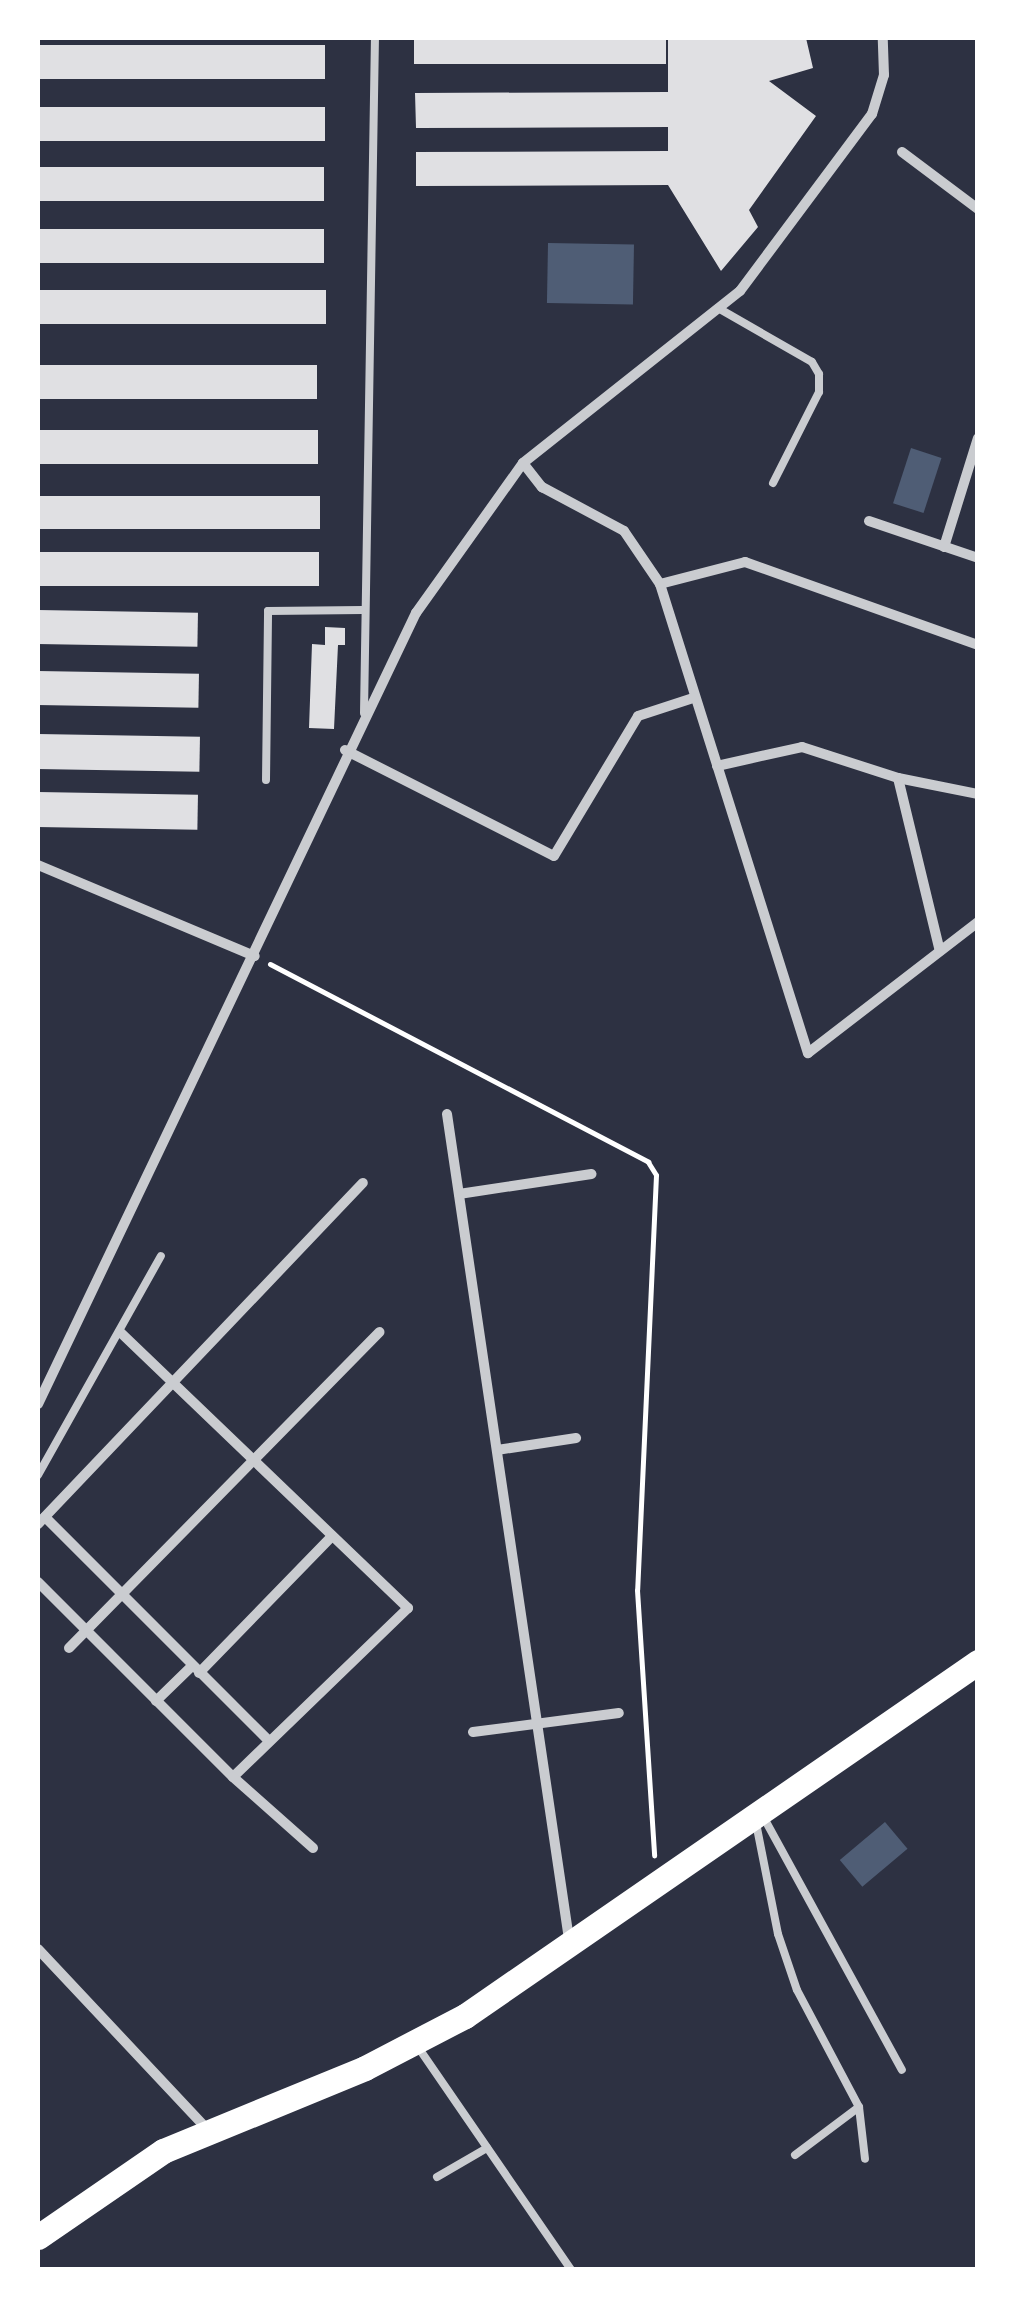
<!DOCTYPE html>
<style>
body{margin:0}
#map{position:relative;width:1015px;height:2307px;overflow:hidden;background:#2d3142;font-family:"Golos Text",sans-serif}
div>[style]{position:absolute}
.water>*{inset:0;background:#4f5d75;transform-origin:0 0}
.building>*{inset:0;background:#e0e0e3;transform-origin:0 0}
.path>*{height:5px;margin:-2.5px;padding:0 2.5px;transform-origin:2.5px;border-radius:2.5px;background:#fff}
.service>*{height:8px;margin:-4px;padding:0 4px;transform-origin:4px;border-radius:4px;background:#caccd0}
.minor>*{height:10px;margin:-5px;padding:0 5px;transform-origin:5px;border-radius:5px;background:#caccd0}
.primary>*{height:25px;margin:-12.5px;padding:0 12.5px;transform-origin:12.5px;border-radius:12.5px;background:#fff}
span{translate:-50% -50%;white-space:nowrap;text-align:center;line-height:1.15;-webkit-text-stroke:10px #fff;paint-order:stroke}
.frame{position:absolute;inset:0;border:40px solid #fff;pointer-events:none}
</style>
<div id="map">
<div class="water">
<i style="left:548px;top:243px;width:86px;height:60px;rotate:1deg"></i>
<i style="left:911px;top:448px;width:32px;height:58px;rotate:18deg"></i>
<i style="left:885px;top:1822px;width:35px;height:59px;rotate:50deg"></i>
</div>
<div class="building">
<i style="left:414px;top:38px;width:252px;height:26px"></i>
<i style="clip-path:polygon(668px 38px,806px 38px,813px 68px,769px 81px,816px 116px,749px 210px,758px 227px,721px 271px,668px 185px,416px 186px,416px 152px,668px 151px,668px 127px,416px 128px,415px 93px,668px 92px)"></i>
<i style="left:38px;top:45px;width:287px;height:34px"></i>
<i style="left:38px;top:107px;width:287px;height:34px"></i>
<i style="left:38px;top:167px;width:286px;height:34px"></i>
<i style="left:38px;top:229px;width:286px;height:34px"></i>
<i style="left:38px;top:290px;width:288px;height:34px"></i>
<i style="left:38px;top:365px;width:279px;height:34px"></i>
<i style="left:38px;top:430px;width:280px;height:34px"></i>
<i style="left:38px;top:496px;width:282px;height:33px"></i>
<i style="left:38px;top:552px;width:281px;height:34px"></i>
<i style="left:38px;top:610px;width:160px;height:34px;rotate:1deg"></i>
<i style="clip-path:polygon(325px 627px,345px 628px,345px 645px,338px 645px,334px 729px,309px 728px,312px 644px,325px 645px)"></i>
<i style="left:38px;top:671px;width:161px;height:34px;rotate:1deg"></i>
<i style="left:38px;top:734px;width:162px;height:35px;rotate:1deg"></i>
<i style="left:38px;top:792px;width:160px;height:35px;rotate:1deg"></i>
</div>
<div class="path">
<i style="left:270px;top:964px;width:427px;rotate:27.6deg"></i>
<i style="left:648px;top:1162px;width:15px;rotate:58deg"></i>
<i style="left:656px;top:1175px;width:415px;rotate:92.6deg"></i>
<i style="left:637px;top:1590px;width:266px;rotate:86.3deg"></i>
</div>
<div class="service">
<i style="left:718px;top:308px;width:108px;rotate:29.9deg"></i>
<i style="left:812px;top:362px;width:14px;rotate:60deg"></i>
<i style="left:819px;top:374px;width:18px;rotate:90deg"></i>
<i style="left:819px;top:392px;width:102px;rotate:116.8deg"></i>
<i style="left:364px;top:713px;width:675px;rotate:-89.07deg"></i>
<i style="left:266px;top:780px;width:169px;rotate:-89.3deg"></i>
<i style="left:268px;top:611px;width:95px;rotate:-0.6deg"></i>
<i style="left:38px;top:1475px;width:251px;rotate:-60.7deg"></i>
<i style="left:764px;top:1818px;width:287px;rotate:61.3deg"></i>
<i style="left:756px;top:1823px;width:113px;rotate:78.8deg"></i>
<i style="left:778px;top:1934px;width:59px;rotate:71.3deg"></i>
<i style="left:797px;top:1990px;width:132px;rotate:62.1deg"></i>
<i style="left:859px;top:2107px;width:52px;rotate:83.4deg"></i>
<i style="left:418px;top:2047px;width:270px;rotate:55.5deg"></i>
<i style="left:795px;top:2155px;width:80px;rotate:-36.9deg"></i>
<i style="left:437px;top:2177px;width:58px;rotate:-30.1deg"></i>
</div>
<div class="minor">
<i style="left:902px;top:152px;width:95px;rotate:36.9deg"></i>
<i style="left:523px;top:463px;width:31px;rotate:52deg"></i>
<i style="left:542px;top:487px;width:93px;rotate:28.2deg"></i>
<i style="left:624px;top:531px;width:64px;rotate:55.8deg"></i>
<i style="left:660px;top:584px;width:492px;rotate:72.5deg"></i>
<i style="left:808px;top:1053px;width:215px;rotate:-37.6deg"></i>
<i style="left:869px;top:521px;width:115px;rotate:18.7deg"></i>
<i style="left:944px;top:547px;width:114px;rotate:-72.7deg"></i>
<i style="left:660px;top:584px;width:88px;rotate:-14.5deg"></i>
<i style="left:745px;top:562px;width:247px;rotate:19.6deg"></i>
<i style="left:345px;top:750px;width:234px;rotate:26.9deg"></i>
<i style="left:554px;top:856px;width:163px;rotate:-59deg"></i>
<i style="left:638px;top:716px;width:58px;rotate:-18.1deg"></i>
<i style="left:717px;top:766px;width:87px;rotate:-12.6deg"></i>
<i style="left:802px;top:747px;width:101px;rotate:17.9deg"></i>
<i style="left:898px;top:778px;width:82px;rotate:11.3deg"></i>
<i style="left:898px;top:778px;width:178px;rotate:76.4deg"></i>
<i style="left:38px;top:865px;width:235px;rotate:22.8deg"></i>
<i style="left:447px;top:1114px;width:834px;rotate:81.59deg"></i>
<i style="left:459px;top:1194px;width:134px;rotate:-8.6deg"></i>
<i style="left:120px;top:1332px;width:399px;rotate:43.8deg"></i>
<i style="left:408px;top:1608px;width:243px;rotate:136deg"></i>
<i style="left:38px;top:1404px;width:877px;rotate:-64.46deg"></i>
<i style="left:416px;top:613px;width:184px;rotate:-54.5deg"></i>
<i style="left:523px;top:463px;width:277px;rotate:-38.4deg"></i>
<i style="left:740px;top:291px;width:221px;rotate:-53.3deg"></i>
<i style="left:872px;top:114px;width:41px;rotate:-72.9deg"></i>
<i style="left:884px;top:75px;width:37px;rotate:-92deg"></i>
<i style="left:497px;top:1450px;width:80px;rotate:-8.6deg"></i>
<i style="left:45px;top:1517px;width:317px;rotate:45deg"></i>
<i style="left:38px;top:1524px;width:471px;rotate:-46.4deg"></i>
<i style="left:38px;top:1582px;width:276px;rotate:45deg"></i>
<i style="left:233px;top:1777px;width:107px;rotate:41.6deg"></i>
<i style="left:69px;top:1648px;width:443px;rotate:-45.5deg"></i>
<i style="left:199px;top:1673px;width:191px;rotate:-45.8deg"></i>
<i style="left:156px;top:1701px;width:50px;rotate:-44.2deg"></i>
<i style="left:473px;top:1732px;width:147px;rotate:-7.4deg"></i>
<i style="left:38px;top:1949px;width:247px;rotate:46.8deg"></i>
</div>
<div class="primary">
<i style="left:38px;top:2237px;width:152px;rotate:-34.5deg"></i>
<i style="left:163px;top:2151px;width:218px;rotate:-22.3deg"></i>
<i style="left:365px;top:2068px;width:113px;rotate:-27.5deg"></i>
<i style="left:465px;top:2016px;width:623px;rotate:-34.61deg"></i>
</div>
<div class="frame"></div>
</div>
